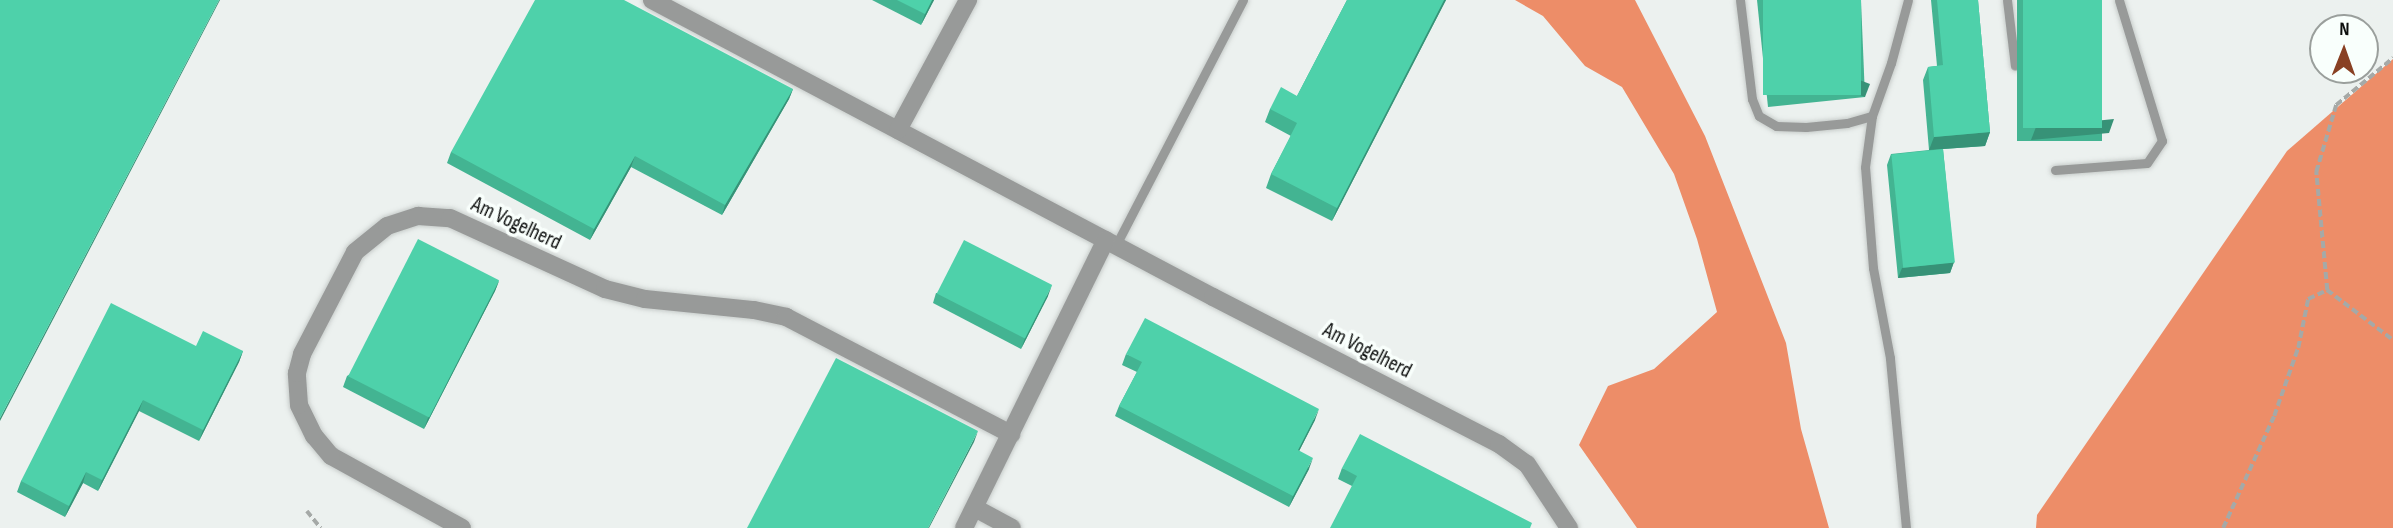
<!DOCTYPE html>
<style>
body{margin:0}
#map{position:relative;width:2393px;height:528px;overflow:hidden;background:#ecf1ef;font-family:"Sofia Sans Condensed",sans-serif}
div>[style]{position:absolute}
.forest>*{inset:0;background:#ed8d68}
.path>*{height:3.5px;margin-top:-1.75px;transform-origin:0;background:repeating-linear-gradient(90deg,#a5a9a7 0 7px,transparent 0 10.5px)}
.roads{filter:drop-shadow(0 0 2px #c8cdcb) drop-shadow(0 0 2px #c8cdcb)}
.service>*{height:9px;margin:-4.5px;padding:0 4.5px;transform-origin:4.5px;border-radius:4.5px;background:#989a99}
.minor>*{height:18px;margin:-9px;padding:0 9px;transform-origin:9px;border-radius:9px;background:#989a99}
.wall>*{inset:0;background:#43b492;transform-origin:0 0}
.shaded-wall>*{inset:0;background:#379277;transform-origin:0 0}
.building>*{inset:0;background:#4ed1aa;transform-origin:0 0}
span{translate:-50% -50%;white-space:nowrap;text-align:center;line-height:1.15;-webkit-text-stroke:7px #f9fffc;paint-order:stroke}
.street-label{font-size:21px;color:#0c0e0d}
.north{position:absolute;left:2309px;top:14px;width:70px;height:70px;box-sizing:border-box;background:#f9fffc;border:2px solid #9a9f9c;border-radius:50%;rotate:1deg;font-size:19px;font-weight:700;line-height:28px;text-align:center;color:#0c0e0d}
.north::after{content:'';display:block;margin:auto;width:24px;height:32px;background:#894023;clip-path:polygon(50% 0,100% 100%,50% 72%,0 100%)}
</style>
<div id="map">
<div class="forest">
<i style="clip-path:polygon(1515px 0,1635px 0,1705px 136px,1786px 343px,1801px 429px,1829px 528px,1637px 528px,1579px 445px,1608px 386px,1654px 369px,1717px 312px,1697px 239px,1674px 174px,1622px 87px,1585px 66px,1543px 16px)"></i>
<i style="clip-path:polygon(2393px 59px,2393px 528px,2036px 528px,2037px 515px,2287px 151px)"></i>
</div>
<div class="path">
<i style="left:2327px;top:290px;width:83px;rotate:37.1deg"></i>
<i style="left:307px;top:511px;width:22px;rotate:51deg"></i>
<i style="left:2223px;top:528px;width:123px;rotate:-65.5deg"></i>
<i style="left:2274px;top:416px;width:72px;rotate:-70.6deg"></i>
<i style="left:2298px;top:348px;width:50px;rotate:-78.5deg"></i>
<i style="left:2308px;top:299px;width:21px;rotate:-25deg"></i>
<i style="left:2327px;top:290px;width:119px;rotate:-95.3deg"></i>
<i style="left:2316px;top:172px;width:70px;rotate:-73.4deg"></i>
<i style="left:2336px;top:105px;width:74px;rotate:-39.5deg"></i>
</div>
<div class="roads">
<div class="service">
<i style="left:1740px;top:0;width:100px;rotate:83.1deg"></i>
<i style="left:1752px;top:99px;width:18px;rotate:68deg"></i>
<i style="left:1759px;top:116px;width:20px;rotate:30deg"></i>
<i style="left:1776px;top:126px;width:30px;rotate:2deg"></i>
<i style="left:1806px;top:127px;width:41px;rotate:-5.6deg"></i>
<i style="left:1847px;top:123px;width:26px;rotate:-16deg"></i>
<i style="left:2007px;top:0;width:66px;rotate:83.1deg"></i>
<i style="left:2055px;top:170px;width:92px;rotate:-4.4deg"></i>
<i style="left:2147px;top:163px;width:27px;rotate:-56deg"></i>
<i style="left:2162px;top:141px;width:147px;rotate:-107deg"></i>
<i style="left:1116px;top:245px;width:276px;rotate:-62.6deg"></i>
<i style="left:1906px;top:528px;width:171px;rotate:-95.4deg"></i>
<i style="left:1890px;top:358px;width:92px;rotate:-100.7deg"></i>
<i style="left:1873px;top:268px;width:101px;rotate:-94.5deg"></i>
<i style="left:1865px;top:167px;width:51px;rotate:-82.2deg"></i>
<i style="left:1872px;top:116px;width:56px;rotate:-70.3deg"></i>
<i style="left:1891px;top:63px;width:65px;rotate:-74.9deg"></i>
</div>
<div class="minor">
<i style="left:652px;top:0;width:635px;rotate:27.9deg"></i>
<i style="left:1213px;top:297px;width:322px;rotate:27.2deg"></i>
<i style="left:1499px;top:444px;width:34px;rotate:36deg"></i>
<i style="left:1527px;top:464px;width:77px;rotate:56.7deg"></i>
<i style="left:898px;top:130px;width:148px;rotate:-61.7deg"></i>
<i style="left:975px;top:508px;width:42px;rotate:28.4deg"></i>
<i style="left:462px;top:528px;width:149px;rotate:-151.2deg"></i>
<i style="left:331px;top:456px;width:26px;rotate:-130deg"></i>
<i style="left:314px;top:436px;width:34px;rotate:-116deg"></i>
<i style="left:299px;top:405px;width:32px;rotate:-94deg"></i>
<i style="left:297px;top:373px;width:20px;rotate:-75deg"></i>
<i style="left:302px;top:354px;width:115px;rotate:-62.5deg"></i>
<i style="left:355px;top:252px;width:41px;rotate:-39.1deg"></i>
<i style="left:387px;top:226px;width:33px;rotate:-18deg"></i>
<i style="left:418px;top:216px;width:32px;rotate:4deg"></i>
<i style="left:450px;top:218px;width:170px;rotate:24.6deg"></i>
<i style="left:605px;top:289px;width:41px;rotate:14deg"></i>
<i style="left:645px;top:299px;width:110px;rotate:5.8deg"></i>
<i style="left:754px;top:310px;width:33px;rotate:12deg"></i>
<i style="left:786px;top:317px;width:254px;rotate:27.5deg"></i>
<i style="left:964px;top:528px;width:321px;rotate:-63.8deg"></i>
</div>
</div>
<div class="wall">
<i style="clip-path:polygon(872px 0,934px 0,921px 25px)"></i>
<i style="clip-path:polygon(1347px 0,1446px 0,1332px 221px,1266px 188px,1271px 174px,1291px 136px,1265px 122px,1270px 109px,1297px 96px)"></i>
<i style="clip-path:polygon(1757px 0,1861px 0,1865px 97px,1768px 107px)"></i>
<i style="clip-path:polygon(1931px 0,1978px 0,1990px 132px,1985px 146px,1943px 149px,1954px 262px,1950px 273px,1898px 278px,1887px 165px,1891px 154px,1929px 150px,1923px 80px,1928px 67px,1937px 66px)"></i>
<i style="left:2017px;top:0;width:85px;height:141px"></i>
<i style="clip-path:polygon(793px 89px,789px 99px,722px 215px,631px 167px,590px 240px,447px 163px,451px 152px)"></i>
<i style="clip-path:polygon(499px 281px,495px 291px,424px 429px,343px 387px,347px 376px)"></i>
<i style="clip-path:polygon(936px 293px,1048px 296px,1021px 349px,933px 303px)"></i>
<i style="clip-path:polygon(196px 346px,243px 351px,239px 362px,199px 441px,139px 411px,98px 491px,83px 483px,65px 517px,17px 492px,21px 481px)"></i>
<i style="clip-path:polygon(1126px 354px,1315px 420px,1299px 451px,1309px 469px,1289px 507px,1115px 416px,1119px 406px,1137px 372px,1122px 365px)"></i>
<i style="clip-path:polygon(1342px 468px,1531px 528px,1352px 486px,1338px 479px)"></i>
</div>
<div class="shaded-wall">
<i style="clip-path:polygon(219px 0,220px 0,0 421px,0 418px)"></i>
<i style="clip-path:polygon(932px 0,934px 0,921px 25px,925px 14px)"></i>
<i style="clip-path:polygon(1444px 0,1446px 0,1332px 221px,1337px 208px)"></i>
<i style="left:1870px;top:84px;width:14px;height:98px;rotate:111deg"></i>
<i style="clip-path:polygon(793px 89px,789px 99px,722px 215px,725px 205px)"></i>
<i style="clip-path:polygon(2114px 119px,2109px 133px,2031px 140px,2036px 127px)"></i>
<i style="clip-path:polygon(1990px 132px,1985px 146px,1929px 150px,1934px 137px)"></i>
<i style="clip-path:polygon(635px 156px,631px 167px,590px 240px,594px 229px)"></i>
<i style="clip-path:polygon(1954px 262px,1950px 273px,1898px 278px,1902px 268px)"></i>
<i style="clip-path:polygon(499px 281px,495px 291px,424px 429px,428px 418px)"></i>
<i style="clip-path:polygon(1052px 285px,1048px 296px,1021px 349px,1025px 338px)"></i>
<i style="clip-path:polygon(243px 351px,239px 362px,199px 441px,203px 430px)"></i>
<i style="clip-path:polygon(143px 400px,139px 411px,98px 491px,102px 480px)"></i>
<i style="clip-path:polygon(1319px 409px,1315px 420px,1294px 461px,1298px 450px)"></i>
<i style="clip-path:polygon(978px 431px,974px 442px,929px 528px,928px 528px)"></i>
<i style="clip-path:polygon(1313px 458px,1309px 469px,1289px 507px,1293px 496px)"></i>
<i style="clip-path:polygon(86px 472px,83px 483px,65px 517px,69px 506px)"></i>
</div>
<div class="building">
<i style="clip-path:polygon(0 0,219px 0,0 418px)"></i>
<i style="clip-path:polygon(535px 0,624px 0,793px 89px,725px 205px,635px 156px,594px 229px,451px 152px)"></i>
<i style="clip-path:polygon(897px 0,932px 0,925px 14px)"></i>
<i style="clip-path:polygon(1347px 0,1444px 0,1337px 208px,1271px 174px,1297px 123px,1270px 109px,1281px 87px,1297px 96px)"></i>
<i style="left:1763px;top:0;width:98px;height:95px"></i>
<i style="clip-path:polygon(1937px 0,1978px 0,1990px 132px,1934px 137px,1928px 67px,1943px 65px)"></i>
<i style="left:2023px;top:0;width:79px;height:128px"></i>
<i style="left:1943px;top:149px;width:114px;height:52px;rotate:84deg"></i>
<i style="left:418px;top:239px;width:91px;height:154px;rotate:27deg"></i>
<i style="left:964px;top:240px;width:99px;height:60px;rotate:27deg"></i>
<i style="clip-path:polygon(111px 303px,196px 346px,203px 331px,243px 351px,203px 430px,143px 400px,102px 480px,86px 472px,69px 506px,21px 481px)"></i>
<i style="clip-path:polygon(1145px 318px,1319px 409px,1298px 450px,1313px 458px,1293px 496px,1119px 406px,1142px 362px,1126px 354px)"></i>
<i style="clip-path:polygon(836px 358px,978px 431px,928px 528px,747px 528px)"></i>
<i style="clip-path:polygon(1360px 434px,1532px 523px,1530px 528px,1330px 528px,1357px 476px,1342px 468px)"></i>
</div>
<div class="street-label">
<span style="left:516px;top:224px;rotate:25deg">Am Vogelherd</span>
<span style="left:1367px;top:351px;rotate:27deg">Am Vogelherd</span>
</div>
<div class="north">N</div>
</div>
